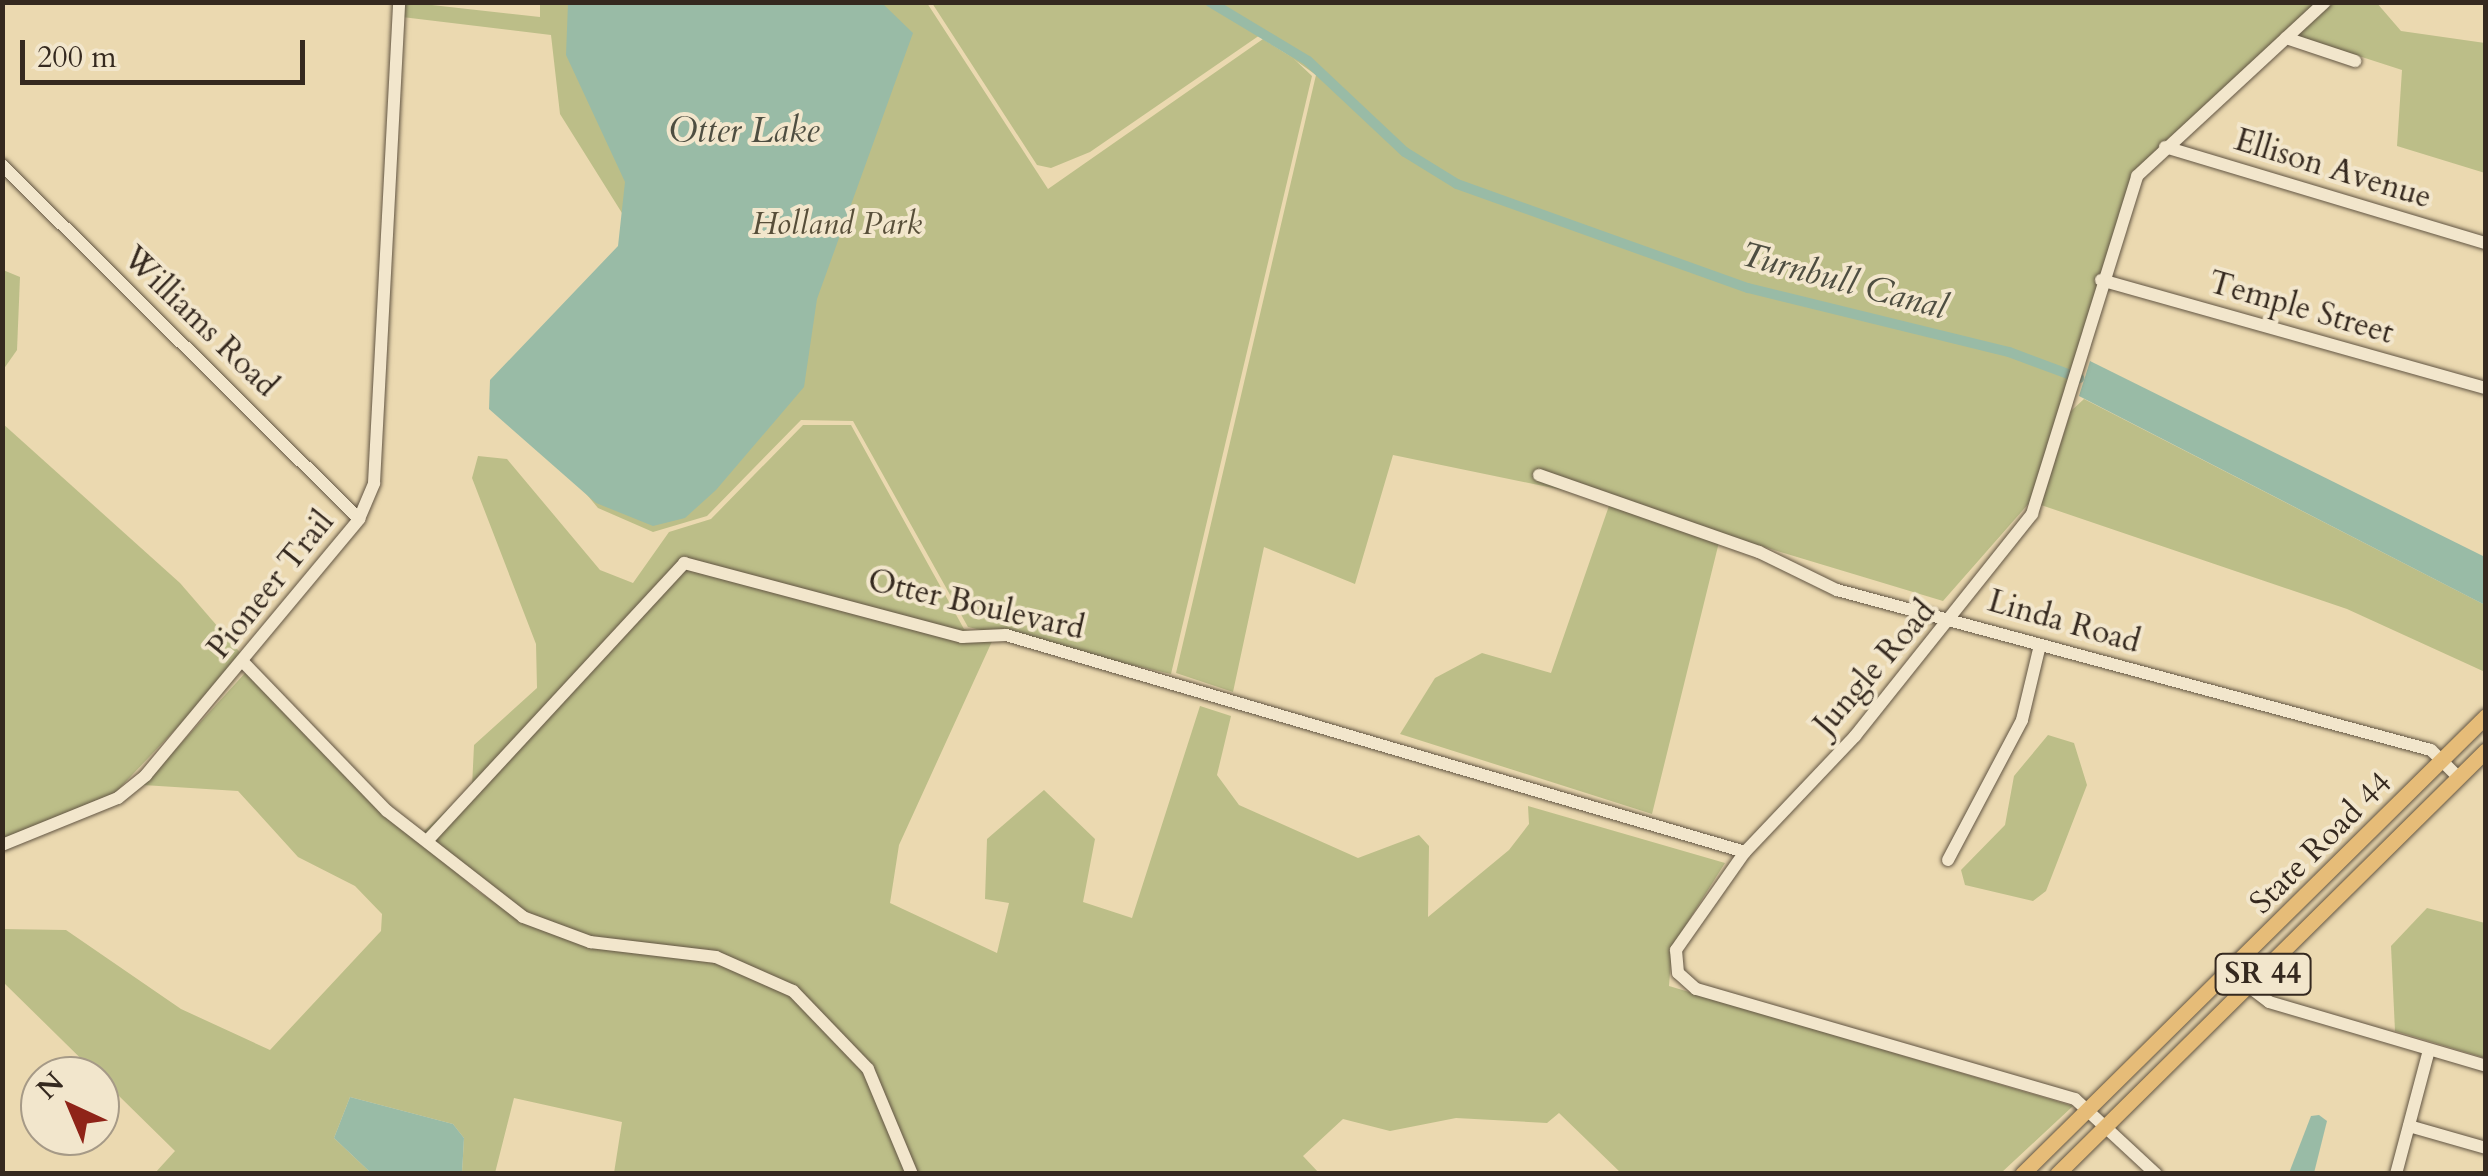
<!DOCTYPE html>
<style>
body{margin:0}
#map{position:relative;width:2488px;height:1176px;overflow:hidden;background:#ebd9b0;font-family:Cardo,serif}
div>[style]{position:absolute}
.green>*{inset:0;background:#bcbe88}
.water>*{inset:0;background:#99bba6}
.canal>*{height:10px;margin:-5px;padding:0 5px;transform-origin:5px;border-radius:5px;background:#99bba6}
.roads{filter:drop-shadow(0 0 2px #625543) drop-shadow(0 0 2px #625543)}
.minor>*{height:12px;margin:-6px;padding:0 6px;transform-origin:6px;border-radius:6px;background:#f2e6cc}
.major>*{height:15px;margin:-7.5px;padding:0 7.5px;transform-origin:7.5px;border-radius:7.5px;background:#e6bc78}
span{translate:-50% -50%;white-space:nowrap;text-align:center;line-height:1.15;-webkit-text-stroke:8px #f2e6cc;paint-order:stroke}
.shield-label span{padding:2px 8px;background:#f2e6cc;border:2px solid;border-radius:8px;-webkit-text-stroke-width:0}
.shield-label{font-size:30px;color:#35291f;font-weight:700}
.street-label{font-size:32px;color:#35291f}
.park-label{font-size:32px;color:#574e39;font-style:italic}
.water-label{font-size:35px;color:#4e4e41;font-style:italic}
.frame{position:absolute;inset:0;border:5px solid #35291f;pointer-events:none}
.north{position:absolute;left:20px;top:1056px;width:100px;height:100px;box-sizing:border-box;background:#f2e6cc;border:2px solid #a69a87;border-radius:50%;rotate:316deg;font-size:28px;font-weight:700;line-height:40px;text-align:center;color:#35291f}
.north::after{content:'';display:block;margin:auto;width:35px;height:45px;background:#8f2418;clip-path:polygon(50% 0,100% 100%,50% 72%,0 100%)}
.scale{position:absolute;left:20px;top:40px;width:285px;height:45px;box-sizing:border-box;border:5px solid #35291f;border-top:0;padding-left:12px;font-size:30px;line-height:35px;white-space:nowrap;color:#35291f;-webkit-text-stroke:8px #f2e6cc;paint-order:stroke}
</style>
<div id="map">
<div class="green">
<i style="clip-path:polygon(405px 2px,540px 17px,540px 3px,927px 3px,1048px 189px,1263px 39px,1293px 58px,1312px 76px,1171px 674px,968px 627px,853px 421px,801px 420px,707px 516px,653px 532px,598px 508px,503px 394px,642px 245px,560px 114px,551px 35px,402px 17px)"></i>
<i style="clip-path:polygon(2376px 2px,2401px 31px,2485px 43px,2485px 173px,2397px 146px,2402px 70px,2297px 36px,2333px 3px)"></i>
<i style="clip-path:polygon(932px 3px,2316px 3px,2133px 172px,2030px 502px,1943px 601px,1721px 534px,1652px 814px,1400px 734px,1435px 678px,1482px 653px,1551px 673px,1611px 500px,1393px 455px,1355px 584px,1264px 547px,1233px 692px,1176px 673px,1316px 75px,1260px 35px,1090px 152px,1051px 168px,1037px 165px)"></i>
<i style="clip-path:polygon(3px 270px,20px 277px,17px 350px,3px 370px)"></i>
<i style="clip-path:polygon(2084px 399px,2485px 605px,2485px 672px,2347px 609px,2041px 505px,2071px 411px)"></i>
<i style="clip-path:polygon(2px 423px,180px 583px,244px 657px,115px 793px,3px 839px)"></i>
<i style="clip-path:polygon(803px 425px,851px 425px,964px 629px,994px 637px,899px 845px,890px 903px,997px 953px,1009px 903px,985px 899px,987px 839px,1044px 790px,1095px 839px,1083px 902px,1132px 918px,1200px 706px,1231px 716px,1217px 775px,1239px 805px,1358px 858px,1419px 835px,1429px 846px,1428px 917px,1509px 850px,1529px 824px,1528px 806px,1725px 863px,1672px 947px,1669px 986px,2073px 1106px,2001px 1173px,1621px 1173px,1559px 1113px,1547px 1123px,1456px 1118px,1390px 1131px,1343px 1119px,1303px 1156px,1319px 1173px,918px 1173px,873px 1067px,795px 987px,717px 951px,591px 937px,525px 912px,423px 832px,472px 787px,474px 745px,537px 688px,536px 644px,472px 478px,478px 456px,507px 459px,600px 570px,633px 583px,669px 532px,711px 519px)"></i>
<i style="clip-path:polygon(246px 672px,475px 889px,521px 921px,590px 947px,716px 962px,791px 995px,864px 1071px,906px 1173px,614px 1173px,622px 1122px,514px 1098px,495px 1173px,462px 1173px,464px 1138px,453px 1124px,350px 1097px,334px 1138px,371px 1173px,155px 1173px,175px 1151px,3px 982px,2px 929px,66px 930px,181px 1009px,270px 1050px,381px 931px,382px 914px,355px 886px,298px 857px,238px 791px,143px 785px)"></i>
<i style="clip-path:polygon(2048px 735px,2074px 743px,2087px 785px,2046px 891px,2033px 901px,1965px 885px,1961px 870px,2005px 825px,2014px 776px)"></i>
<i style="clip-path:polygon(2427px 908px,2485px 923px,2485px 1058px,2395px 1031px,2391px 946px)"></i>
</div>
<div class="water">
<i style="clip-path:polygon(568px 3px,882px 3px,913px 33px,817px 299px,804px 387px,716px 490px,685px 518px,653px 526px,596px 503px,489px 409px,490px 380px,618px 246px,625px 182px,566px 55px)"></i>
<i style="clip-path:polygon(2090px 361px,2485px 557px,2485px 605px,2079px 396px)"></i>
<i style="clip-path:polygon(350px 1097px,453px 1124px,464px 1138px,462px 1173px,371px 1173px,334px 1138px)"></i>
<i style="clip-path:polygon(2319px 1115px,2327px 1121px,2314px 1173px,2289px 1173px,2311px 1116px)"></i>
</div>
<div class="canal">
<i style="left:1210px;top:2px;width:114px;rotate:31deg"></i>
<i style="left:1308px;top:61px;width:133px;rotate:43.2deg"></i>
<i style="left:1405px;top:152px;width:61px;rotate:31.6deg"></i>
<i style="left:1457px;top:184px;width:309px;rotate:19.7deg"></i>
<i style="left:1748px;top:288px;width:269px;rotate:13.8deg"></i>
<i style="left:2009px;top:352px;width:75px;rotate:20.4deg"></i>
</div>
<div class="roads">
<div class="minor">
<i style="left:2286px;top:38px;width:73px;rotate:18.4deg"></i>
<i style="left:2165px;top:147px;width:335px;rotate:16.7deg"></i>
<i style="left:2px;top:165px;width:503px;rotate:44.76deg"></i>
<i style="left:2101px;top:280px;width:400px;rotate:15.7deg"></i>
<i style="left:1539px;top:475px;width:233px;rotate:19.3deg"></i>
<i style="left:1759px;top:552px;width:87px;rotate:26deg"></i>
<i style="left:1837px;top:590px;width:615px;rotate:15.08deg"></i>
<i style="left:2431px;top:750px;width:38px;rotate:45deg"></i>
<i style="left:245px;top:664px;width:204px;rotate:46deg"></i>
<i style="left:387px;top:811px;width:172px;rotate:37.9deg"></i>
<i style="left:523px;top:917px;width:72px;rotate:20.5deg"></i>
<i style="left:590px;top:942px;width:127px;rotate:6.8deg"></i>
<i style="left:716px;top:957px;width:84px;rotate:23.8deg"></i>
<i style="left:793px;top:991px;width:108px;rotate:46.1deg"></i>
<i style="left:868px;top:1069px;width:114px;rotate:67.3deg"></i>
<i style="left:427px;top:841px;width:379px;rotate:-47.2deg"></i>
<i style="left:684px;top:563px;width:288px;rotate:14.9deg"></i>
<i style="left:962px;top:637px;width:44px;rotate:-2.6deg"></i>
<i style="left:1006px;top:635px;width:770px;rotate:16.36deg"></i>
<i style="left:2px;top:845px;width:125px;rotate:-22.1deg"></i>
<i style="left:118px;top:798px;width:36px;rotate:-39deg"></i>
<i style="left:146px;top:775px;width:333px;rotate:-50.2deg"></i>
<i style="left:359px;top:519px;width:39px;rotate:-67deg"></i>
<i style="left:374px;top:483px;width:482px;rotate:-87deg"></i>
<i style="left:1948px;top:860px;width:158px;rotate:-62.1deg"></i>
<i style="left:2022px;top:720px;width:77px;rotate:-76.5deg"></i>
<i style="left:2231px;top:973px;width:48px;rotate:37.3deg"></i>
<i style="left:2269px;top:1002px;width:226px;rotate:16.4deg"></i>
<i style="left:2409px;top:1126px;width:80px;rotate:15.9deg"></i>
<i style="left:2156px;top:1174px;width:110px;rotate:-137.2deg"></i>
<i style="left:2075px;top:1099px;width:395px;rotate:-163.8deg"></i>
<i style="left:1696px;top:989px;width:24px;rotate:-138deg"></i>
<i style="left:1678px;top:973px;width:23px;rotate:-95deg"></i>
<i style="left:1676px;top:950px;width:120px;rotate:-54.9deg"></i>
<i style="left:1745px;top:852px;width:160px;rotate:-46.5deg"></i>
<i style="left:1855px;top:736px;width:284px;rotate:-51.4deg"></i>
<i style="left:2032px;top:514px;width:354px;rotate:-72.7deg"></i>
<i style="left:2137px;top:176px;width:256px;rotate:-42.8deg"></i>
<i style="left:2396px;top:1174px;width:128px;rotate:-75.1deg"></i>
</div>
<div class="major">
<i style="left:2022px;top:1174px;width:652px;rotate:-44.63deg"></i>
<i style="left:2057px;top:1174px;width:603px;rotate:-44.66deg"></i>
</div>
</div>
<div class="shield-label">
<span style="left:2263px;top:974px">SR 44</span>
</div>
<div class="street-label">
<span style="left:2333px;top:169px;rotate:17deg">Ellison Avenue</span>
<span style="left:2301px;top:308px;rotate:16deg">Temple Street</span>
<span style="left:200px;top:322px;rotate:44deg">Williams Road</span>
<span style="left:271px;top:585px;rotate:-51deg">Pioneer Trail</span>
<span style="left:976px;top:605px;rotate:13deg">Otter Boulevard</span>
<span style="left:2064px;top:622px;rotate:16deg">Linda Road</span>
<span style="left:1875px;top:668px;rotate:-49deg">Jungle Road</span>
<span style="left:2321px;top:843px;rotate:-45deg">State Road 44</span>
</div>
<div class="park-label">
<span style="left:837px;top:224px">Holland Park</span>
</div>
<div class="water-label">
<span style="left:744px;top:131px">Otter Lake</span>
<span style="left:1844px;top:281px;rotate:15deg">Turnbull Canal</span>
</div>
<div class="frame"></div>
<div class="north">N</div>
<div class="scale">200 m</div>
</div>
